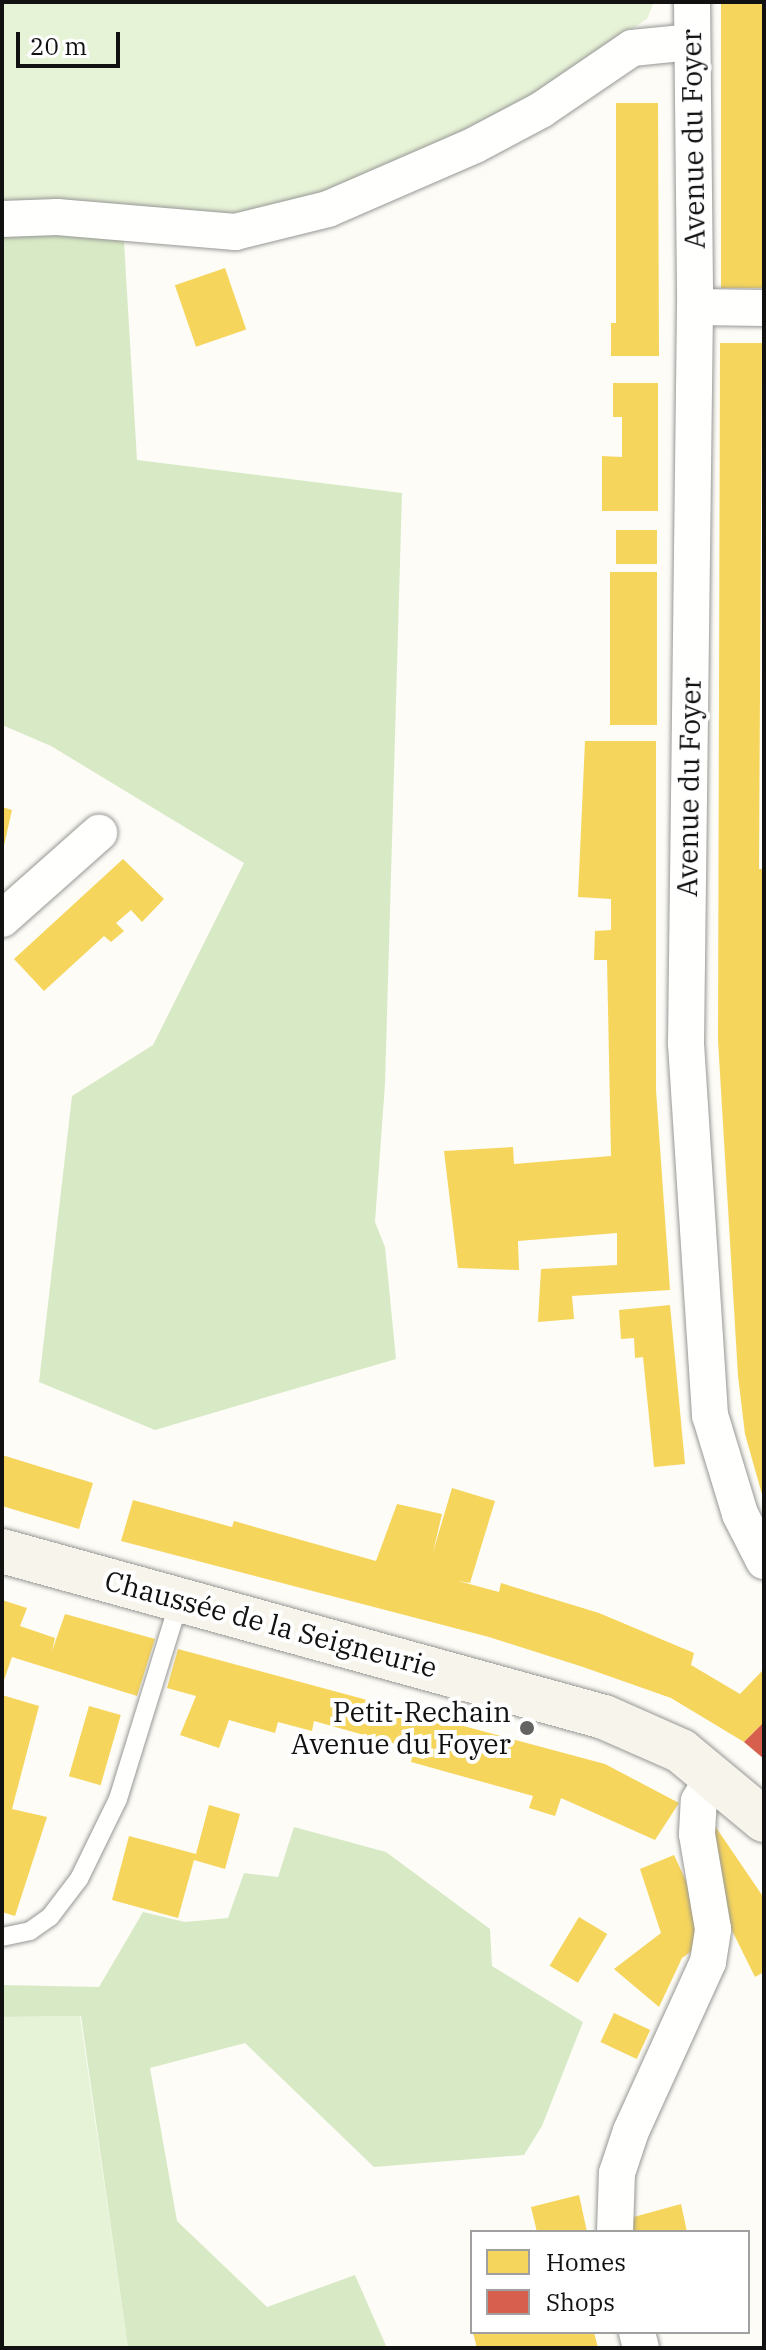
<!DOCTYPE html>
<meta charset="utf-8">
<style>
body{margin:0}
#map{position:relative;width:766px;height:2350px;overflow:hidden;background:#fdfcf7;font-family:"IBM Plex Serif",serif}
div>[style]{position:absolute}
.green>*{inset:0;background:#e7f3d7}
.forest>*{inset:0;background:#d8eac5}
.homes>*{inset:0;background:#f6d55c;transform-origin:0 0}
.shops>*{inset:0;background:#d6604d}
.roads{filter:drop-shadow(0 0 2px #979795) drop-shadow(0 0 2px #979795)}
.lane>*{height:18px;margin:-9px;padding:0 9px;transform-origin:9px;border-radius:9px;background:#fffffe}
.street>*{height:36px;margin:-18px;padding:0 18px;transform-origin:18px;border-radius:18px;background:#fffffe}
.secondary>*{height:44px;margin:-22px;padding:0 22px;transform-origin:22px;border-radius:22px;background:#f6f4eb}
.dots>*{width:22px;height:22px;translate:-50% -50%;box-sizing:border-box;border:4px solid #fff;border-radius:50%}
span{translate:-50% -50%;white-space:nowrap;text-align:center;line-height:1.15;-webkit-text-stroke:8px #fff;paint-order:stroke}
.street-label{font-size:28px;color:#111}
.poi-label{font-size:28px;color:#111}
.right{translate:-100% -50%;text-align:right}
.frame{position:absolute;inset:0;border:4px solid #111;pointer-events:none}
.legend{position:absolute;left:470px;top:2230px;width:280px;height:104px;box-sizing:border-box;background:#fff;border:2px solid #a0a0a0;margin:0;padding:10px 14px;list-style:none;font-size:24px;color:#111}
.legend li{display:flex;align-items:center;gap:16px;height:40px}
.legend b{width:40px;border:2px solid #a0a0a0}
.scale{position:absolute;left:16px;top:32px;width:104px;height:36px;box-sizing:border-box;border:4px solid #111;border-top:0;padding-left:10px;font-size:24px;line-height:28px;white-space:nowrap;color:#111;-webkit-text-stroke:6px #fff;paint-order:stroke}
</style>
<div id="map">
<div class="green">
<i style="clip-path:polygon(2px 2px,654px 2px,647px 19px,454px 148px,282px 209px,2px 231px)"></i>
<i style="clip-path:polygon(80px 2016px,128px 2348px,2px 2348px,2px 2017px)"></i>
</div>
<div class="forest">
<i style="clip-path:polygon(123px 225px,137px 460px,402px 493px,385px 1084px,375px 1222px,385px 1247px,396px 1359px,155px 1430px,39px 1382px,72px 1096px,153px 1045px,244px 863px,51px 746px,2px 725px,2px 231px)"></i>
<i style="clip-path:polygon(294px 1827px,386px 1852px,490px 1929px,492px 1966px,583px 2022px,542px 2126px,524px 2155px,374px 2167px,245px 2043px,150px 2068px,177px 2221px,267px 2307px,355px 2275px,387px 2348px,128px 2348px,81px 2016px,2px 2017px,2px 1985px,99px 1987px,143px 1912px,185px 1922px,228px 1918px,244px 1873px,278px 1877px)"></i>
</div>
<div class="homes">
<i style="left:721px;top:2px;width:43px;height:286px"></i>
<i style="clip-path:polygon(616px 103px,658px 103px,659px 356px,611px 356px,611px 323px,616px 323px)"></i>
<i style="left:225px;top:268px;width:65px;height:53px;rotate:71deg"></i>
<i style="clip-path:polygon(720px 343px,762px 343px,759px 869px,764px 869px,763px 1498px,745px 1434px,738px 1376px,718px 1040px)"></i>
<i style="clip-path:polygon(613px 383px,658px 383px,658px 511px,602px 511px,602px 456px,622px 457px,622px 417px,613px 417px)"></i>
<i style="left:657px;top:530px;width:34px;height:41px;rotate:90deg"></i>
<i style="left:610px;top:572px;width:47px;height:153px"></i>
<i style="clip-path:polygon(585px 741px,656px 741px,656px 1090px,670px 1290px,572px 1296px,574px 1319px,538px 1322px,541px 1269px,617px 1265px,617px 1233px,518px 1241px,519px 1270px,458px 1268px,444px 1151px,513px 1147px,514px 1164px,611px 1156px,607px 960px,594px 960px,595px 931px,611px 930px,611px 899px,578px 897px)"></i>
<i style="clip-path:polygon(2px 807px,12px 810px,3px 850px,2px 849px)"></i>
<i style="clip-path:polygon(123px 859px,164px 899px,142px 922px,131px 910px,116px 923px,124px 931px,111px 942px,104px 936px,44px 991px,14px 959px)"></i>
<i style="clip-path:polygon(670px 1305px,685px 1464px,654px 1467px,643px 1357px,635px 1358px,634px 1338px,621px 1339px,619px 1310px)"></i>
<i style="clip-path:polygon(2px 1455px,93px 1483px,79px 1529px,2px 1506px)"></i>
<i style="clip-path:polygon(452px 1488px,495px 1501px,470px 1583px,458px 1581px,499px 1592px,501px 1583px,599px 1613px,694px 1653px,691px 1665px,740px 1694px,764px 1669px,764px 1722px,744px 1742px,671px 1698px,583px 1667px,489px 1637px,121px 1541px,133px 1500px,232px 1527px,234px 1521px,376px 1561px,397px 1504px,442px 1514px,433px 1552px)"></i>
<i style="clip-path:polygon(2px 1600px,27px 1608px,20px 1626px,55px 1638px,52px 1651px,65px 1614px,155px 1639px,137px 1696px,12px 1657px,2px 1686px)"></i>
<i style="clip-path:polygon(178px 1649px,605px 1764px,679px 1803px,655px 1840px,561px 1798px,555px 1816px,529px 1808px,533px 1796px,411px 1762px,414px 1749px,314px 1721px,312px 1731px,278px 1722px,275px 1733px,229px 1720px,219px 1748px,180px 1735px,196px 1696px,167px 1688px)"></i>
<i style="clip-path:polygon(2px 1695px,39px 1706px,12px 1809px,47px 1817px,15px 1916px,2px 1912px)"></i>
<i style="left:89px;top:1706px;width:33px;height:73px;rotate:16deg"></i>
<i style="clip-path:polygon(209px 1805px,240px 1814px,225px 1869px,194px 1860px,178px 1918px,112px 1900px,129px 1836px,196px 1854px)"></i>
<i style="clip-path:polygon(715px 1826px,764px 1898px,764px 1972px,755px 1977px,714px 1894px)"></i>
<i style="clip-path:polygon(674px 1855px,688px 1885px,699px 1946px,682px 1958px,659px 2007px,614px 1969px,661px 1933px,640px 1869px)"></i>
<i style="left:579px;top:1917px;width:33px;height:57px;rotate:31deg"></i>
<i style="left:614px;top:2013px;width:40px;height:32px;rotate:25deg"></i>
<i style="clip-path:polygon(579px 2195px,587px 2232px,537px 2232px,531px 2207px)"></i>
<i style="clip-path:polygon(681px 2204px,687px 2232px,633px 2232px,630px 2218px)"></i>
<i style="clip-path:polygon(479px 2332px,594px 2332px,598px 2348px,477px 2348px,473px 2333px)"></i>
</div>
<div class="shops">
<i style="clip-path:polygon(764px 1722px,764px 1759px,744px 1742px)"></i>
</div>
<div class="roads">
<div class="lane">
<i style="left:2px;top:1937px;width:29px;rotate:-12deg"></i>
<i style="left:30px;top:1931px;width:24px;rotate:-35deg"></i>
<i style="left:50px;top:1917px;width:48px;rotate:-52.7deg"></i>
<i style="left:79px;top:1879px;width:89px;rotate:-64deg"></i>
<i style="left:118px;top:1799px;width:209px;rotate:-72.8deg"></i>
</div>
<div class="street">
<i style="left:692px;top:2px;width:305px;rotate:89.4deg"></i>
<i style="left:695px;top:307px;width:737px;rotate:90.7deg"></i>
<i style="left:686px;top:1044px;width:372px;rotate:86.3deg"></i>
<i style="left:710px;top:1415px;width:103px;rotate:73.1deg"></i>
<i style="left:740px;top:1514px;width:53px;rotate:62.9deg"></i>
<i style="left:2px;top:219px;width:55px;rotate:-2.1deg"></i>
<i style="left:57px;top:217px;width:179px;rotate:4.8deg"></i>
<i style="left:235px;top:232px;width:96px;rotate:-13.9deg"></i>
<i style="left:328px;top:209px;width:160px;rotate:-23.5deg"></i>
<i style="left:475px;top:145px;width:75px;rotate:-27.9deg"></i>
<i style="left:541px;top:110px;width:110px;rotate:-34.3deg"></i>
<i style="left:632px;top:48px;width:59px;rotate:-5.8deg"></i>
<i style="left:695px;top:307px;width:69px;rotate:0.8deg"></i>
<i style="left:2px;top:919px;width:130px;rotate:-41.6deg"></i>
<i style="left:615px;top:2232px;width:59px;rotate:-88.1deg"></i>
<i style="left:617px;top:2173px;width:44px;rotate:-71.6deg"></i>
<i style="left:631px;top:2131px;width:186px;rotate:-65.5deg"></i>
<i style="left:708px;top:1962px;width:33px;rotate:-81deg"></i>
<i style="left:713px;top:1929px;width:96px;rotate:-99.6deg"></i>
<i style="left:697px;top:1834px;width:33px;rotate:-87deg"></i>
<i style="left:699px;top:1801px;width:30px;rotate:-60deg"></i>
<i style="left:637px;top:2332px;width:16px;rotate:76deg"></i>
</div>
<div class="secondary">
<i style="left:2px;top:1551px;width:624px;rotate:15.42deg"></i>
<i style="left:604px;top:1717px;width:84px;rotate:23.8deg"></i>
<i style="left:681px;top:1751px;width:108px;rotate:39.7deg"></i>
</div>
</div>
<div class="dots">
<i style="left:527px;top:1728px;background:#646362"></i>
</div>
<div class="street-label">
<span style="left:693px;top:139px;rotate:-91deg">Avenue du Foyer</span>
<span style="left:689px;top:787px;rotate:-89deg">Avenue du Foyer</span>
<span style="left:271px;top:1624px;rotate:15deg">Chaussée de la Seigneurie</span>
</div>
<div class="poi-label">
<span class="right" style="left:511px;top:1728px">Petit-Rechain<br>Avenue du Foyer</span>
</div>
<div class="frame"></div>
<ul class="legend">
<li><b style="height:22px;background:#f6d55c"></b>Homes</li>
<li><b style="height:22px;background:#d6604d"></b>Shops</li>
</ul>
<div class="scale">20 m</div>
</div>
